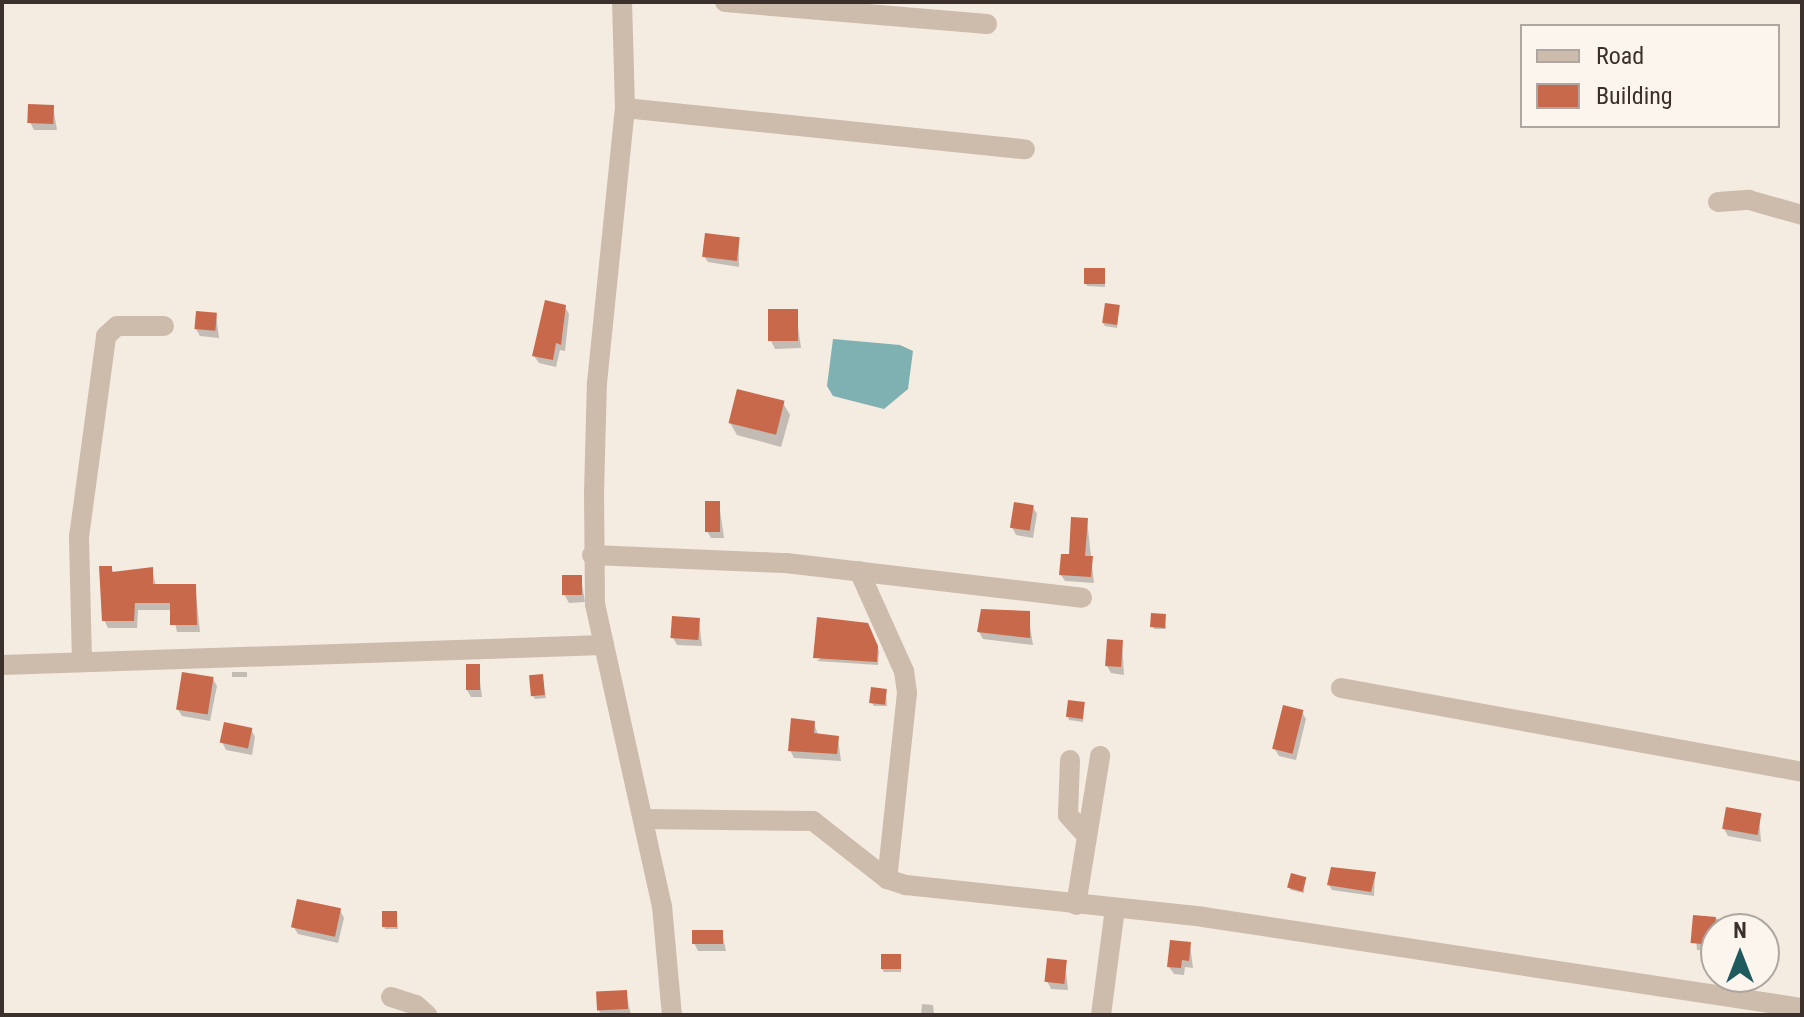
<!DOCTYPE html>
<style>
body{margin:0}
#map{position:relative;width:1804px;height:1017px;overflow:hidden;background:#f4ebe1;font-family:"Roboto Condensed",sans-serif}
div>[style]{position:absolute}
.water>*{inset:0;background:#7fb0b2}
.shadow>*{inset:0;background:#0003;transform-origin:0 0}
.building>*{inset:0;background:#c8694b;transform-origin:0 0}
.minor>*{height:20px;margin:-10px;padding:0 10px;transform-origin:10px;border-radius:10px;background:#cdbbac}
span{translate:-50% -50%;white-space:nowrap;text-align:center;line-height:1.15;-webkit-text-stroke:6px #fbf5ee;paint-order:stroke}
.frame{position:absolute;inset:0;border:4px solid #3b302b;pointer-events:none}
.legend{position:absolute;left:1520px;top:24px;width:260px;height:104px;box-sizing:border-box;background:#fbf5ee;border:2px solid #aea6a0;margin:0;padding:10px 14px;list-style:none;font-size:24px;color:#3b302b}
.legend li{display:flex;align-items:center;gap:16px;height:40px}
.legend b{width:40px;border:2px solid #aea6a0}
.north{position:absolute;left:1700px;top:913px;width:80px;height:80px;box-sizing:border-box;background:#fbf5ee;border:2px solid #aea6a0;border-radius:50%;rotate:0deg;font-size:22px;font-weight:700;line-height:32px;text-align:center;color:#3b302b}
.north::after{content:'';display:block;margin:auto;width:28px;height:36px;background:#1f5a5e;clip-path:polygon(50% 0,100% 100%,50% 72%,0 100%)}
</style>
<div id="map">
<div class="water">
<i style="clip-path:polygon(833px 339px,900px 345px,913px 351px,908px 389px,884px 409px,833px 396px,827px 386px)"></i>
</div>
<div class="shadow">
<i style="clip-path:polygon(53px 106px,57px 130px,34px 130px,30px 122px)"></i>
<i style="clip-path:polygon(739px 239px,739px 267px,708px 262px,704px 256px)"></i>
<i style="clip-path:polygon(1104px 270px,1105px 287px,1087px 286px,1086px 283px)"></i>
<i style="clip-path:polygon(565px 307px,569px 314px,565px 351px,560px 350px,556px 367px,539px 363px,534px 356px)"></i>
<i style="clip-path:polygon(1119px 307px,1117px 328px,1105px 326px,1103px 323px)"></i>
<i style="clip-path:polygon(796px 311px,801px 348px,775px 349px,771px 341px)"></i>
<i style="clip-path:polygon(216px 315px,219px 338px,200px 336px,196px 329px)"></i>
<i style="clip-path:polygon(783px 403px,790px 415px,781px 447px,737px 435px,730px 423px)"></i>
<i style="clip-path:polygon(719px 503px,724px 538px,711px 538px,707px 531px)"></i>
<i style="clip-path:polygon(1033px 507px,1037px 514px,1033px 538px,1016px 535px,1012px 527px)"></i>
<i style="clip-path:polygon(1087px 520px,1094px 583px,1065px 581px,1061px 575px)"></i>
<i style="clip-path:polygon(111px 568px,115px 574px,152px 569px,156px 586px,195px 586px,200px 632px,177px 632px,172px 610px,138px 610px,137px 628px,108px 628px,104px 620px)"></i>
<i style="clip-path:polygon(581px 577px,585px 602px,569px 603px,565px 596px)"></i>
<i style="clip-path:polygon(1028px 613px,1033px 645px,983px 639px,979px 632px)"></i>
<i style="clip-path:polygon(1165px 616px,1166px 629px,1154px 629px,1153px 626px)"></i>
<i style="clip-path:polygon(699px 620px,702px 646px,677px 645px,673px 638px)"></i>
<i style="clip-path:polygon(867px 624px,879px 651px,878px 665px,817px 661px)"></i>
<i style="clip-path:polygon(1122px 642px,1124px 675px,1111px 673px,1107px 666px)"></i>
<i style="clip-path:polygon(478px 666px,482px 697px,471px 697px,467px 690px)"></i>
<i style="left:232px;top:672px;width:15px;height:5px"></i>
<i style="clip-path:polygon(213px 679px,217px 686px,210px 721px,182px 716px,177px 708px)"></i>
<i style="clip-path:polygon(543px 679px,546px 698px,535px 699px,533px 696px)"></i>
<i style="clip-path:polygon(886px 690px,887px 706px,874px 706px,872px 703px)"></i>
<i style="clip-path:polygon(1084px 704px,1083px 722px,1069px 720px,1068px 717px)"></i>
<i style="clip-path:polygon(1302px 712px,1306px 719px,1296px 760px,1279px 756px,1274px 748px)"></i>
<i style="clip-path:polygon(814px 723px,818px 735px,838px 738px,841px 761px,794px 758px,790px 750px)"></i>
<i style="clip-path:polygon(251px 729px,255px 737px,252px 755px,226px 750px,222px 742px)"></i>
<i style="clip-path:polygon(1759px 815px,1761px 842px,1728px 836px,1724px 829px)"></i>
<i style="clip-path:polygon(1375px 874px,1374px 896px,1332px 890px,1329px 885px)"></i>
<i style="clip-path:polygon(1305px 878px,1304px 893px,1291px 890px,1289px 887px)"></i>
<i style="clip-path:polygon(340px 910px,344px 918px,338px 943px,298px 934px,293px 926px)"></i>
<i style="clip-path:polygon(396px 913px,398px 929px,385px 929px,384px 926px)"></i>
<i style="clip-path:polygon(1694px 917px,1721px 919px,1725px 929px,1716px 929px,1716px 951px,1697px 950px)"></i>
<i style="clip-path:polygon(722px 932px,726px 951px,698px 951px,694px 943px)"></i>
<i style="clip-path:polygon(1190px 944px,1193px 968px,1185px 967px,1184px 975px,1174px 974px,1169px 967px)"></i>
<i style="clip-path:polygon(900px 956px,901px 972px,884px 972px,882px 969px)"></i>
<i style="clip-path:polygon(1065px 962px,1068px 990px,1051px 989px,1047px 981px)"></i>
<i style="clip-path:polygon(626px 992px,631px 1015px,602px 1015px,599px 1011px)"></i>
<i style="clip-path:polygon(922px 1004px,933px 1005px,934px 1015px,921px 1015px)"></i>
</div>
<div class="building">
<i style="left:28px;top:104px;width:26px;height:19px;rotate:2deg"></i>
<i style="left:705px;top:233px;width:35px;height:24px;rotate:7deg"></i>
<i style="left:1084px;top:268px;width:21px;height:16px"></i>
<i style="clip-path:polygon(545px 300px,566px 305px,561px 345px,556px 343px,553px 360px,532px 356px)"></i>
<i style="left:1105px;top:303px;width:15px;height:20px;rotate:8deg"></i>
<i style="left:798px;top:309px;width:32px;height:30px;rotate:90deg"></i>
<i style="left:196px;top:311px;width:21px;height:18px;rotate:5deg"></i>
<i style="left:737px;top:389px;width:49px;height:35px;rotate:14deg"></i>
<i style="left:705px;top:501px;width:15px;height:31px"></i>
<i style="left:1014px;top:502px;width:20px;height:26px;rotate:9deg"></i>
<i style="clip-path:polygon(1071px 517px,1088px 518px,1085px 556px,1093px 556px,1091px 577px,1059px 575px,1061px 554px,1069px 554px)"></i>
<i style="clip-path:polygon(99px 566px,112px 566px,112px 572px,153px 567px,153px 584px,196px 584px,197px 625px,170px 625px,170px 603px,135px 603px,134px 621px,102px 621px)"></i>
<i style="left:582px;top:575px;width:20px;height:20px;rotate:90deg"></i>
<i style="clip-path:polygon(981px 609px,1030px 611px,1030px 638px,977px 632px)"></i>
<i style="left:1151px;top:613px;width:15px;height:14px;rotate:4deg"></i>
<i style="left:672px;top:616px;width:28px;height:22px;rotate:4deg"></i>
<i style="clip-path:polygon(817px 617px,868px 623px,878px 646px,877px 662px,813px 658px)"></i>
<i style="left:1107px;top:639px;width:16px;height:27px;rotate:4deg"></i>
<i style="left:466px;top:664px;width:14px;height:26px"></i>
<i style="left:182px;top:672px;width:32px;height:38px;rotate:9deg"></i>
<i style="left:543px;top:674px;width:21px;height:14px;rotate:85deg"></i>
<i style="left:871px;top:687px;width:16px;height:16px;rotate:7deg"></i>
<i style="left:1068px;top:700px;width:17px;height:17px;rotate:7deg"></i>
<i style="left:1283px;top:705px;width:21px;height:45px;rotate:14deg"></i>
<i style="clip-path:polygon(791px 718px,815px 721px,814px 733px,839px 736px,837px 754px,788px 751px)"></i>
<i style="left:224px;top:722px;width:29px;height:21px;rotate:12deg"></i>
<i style="left:1726px;top:807px;width:36px;height:22px;rotate:10deg"></i>
<i style="clip-path:polygon(1331px 867px,1376px 872px,1371px 892px,1327px 885px)"></i>
<i style="left:1291px;top:873px;width:16px;height:15px;rotate:15deg"></i>
<i style="left:297px;top:899px;width:45px;height:29px;rotate:12deg"></i>
<i style="left:382px;top:911px;width:15px;height:16px"></i>
<i style="left:1693px;top:915px;width:23px;height:28px;rotate:5deg"></i>
<i style="left:692px;top:930px;width:31px;height:14px"></i>
<i style="clip-path:polygon(1170px 940px,1191px 942px,1189px 961px,1182px 960px,1181px 968px,1167px 967px)"></i>
<i style="left:881px;top:954px;width:20px;height:15px"></i>
<i style="left:1047px;top:958px;width:20px;height:24px;rotate:6deg"></i>
<i style="left:627px;top:990px;width:19px;height:31px;rotate:87deg"></i>
</div>
<div class="minor">
<i style="left:725px;top:2px;width:263px;rotate:4.8deg"></i>
<i style="left:625px;top:108px;width:402px;rotate:5.9deg"></i>
<i style="left:1718px;top:202px;width:31px;rotate:-4deg"></i>
<i style="left:1749px;top:200px;width:55px;rotate:15.8deg"></i>
<i style="left:592px;top:555px;width:194px;rotate:2.4deg"></i>
<i style="left:786px;top:563px;width:298px;rotate:6.7deg"></i>
<i style="left:859px;top:571px;width:110px;rotate:65.8deg"></i>
<i style="left:904px;top:671px;width:22px;rotate:82deg"></i>
<i style="left:907px;top:693px;width:187px;rotate:96.1deg"></i>
<i style="left:604px;top:645px;width:267px;rotate:77.5deg"></i>
<i style="left:662px;top:906px;width:109px;rotate:84.8deg"></i>
<i style="left:82px;top:661px;width:124px;rotate:-91.4deg"></i>
<i style="left:79px;top:537px;width:203px;rotate:-82.3deg"></i>
<i style="left:106px;top:336px;width:15px;rotate:-42deg"></i>
<i style="left:117px;top:326px;width:47px"></i>
<i style="left:2px;top:665px;width:602px;rotate:-1.9deg"></i>
<i style="left:604px;top:645px;width:42px;rotate:-102.4deg"></i>
<i style="left:595px;top:604px;width:110px;rotate:-90.5deg"></i>
<i style="left:594px;top:494px;width:111px;rotate:-88.5deg"></i>
<i style="left:597px;top:383px;width:276px;rotate:-84.2deg"></i>
<i style="left:625px;top:108px;width:106px;rotate:-91.6deg"></i>
<i style="left:1341px;top:688px;width:469px;rotate:10.3deg"></i>
<i style="left:1070px;top:760px;width:55px;rotate:92.1deg"></i>
<i style="left:1068px;top:815px;width:28px;rotate:48deg"></i>
<i style="left:645px;top:819px;width:168px;rotate:0.7deg"></i>
<i style="left:813px;top:821px;width:94px;rotate:38.1deg"></i>
<i style="left:887px;top:879px;width:20px;rotate:18deg"></i>
<i style="left:906px;top:885px;width:299px;rotate:6.1deg"></i>
<i style="left:1203px;top:917px;width:606px;rotate:8.64deg"></i>
<i style="left:1076px;top:905px;width:151px;rotate:-80.8deg"></i>
<i style="left:391px;top:997px;width:26px;rotate:18deg"></i>
<i style="left:416px;top:1005px;width:15px;rotate:42deg"></i>
<i style="left:1101px;top:1015px;width:107px;rotate:-82.5deg"></i>
</div>
<div class="frame"></div>
<ul class="legend">
<li><b style="height:10px;background:#cdbbac"></b>Road</li>
<li><b style="height:22px;background:#c8694b"></b>Building</li>
</ul>
<div class="north">N</div>
</div>
